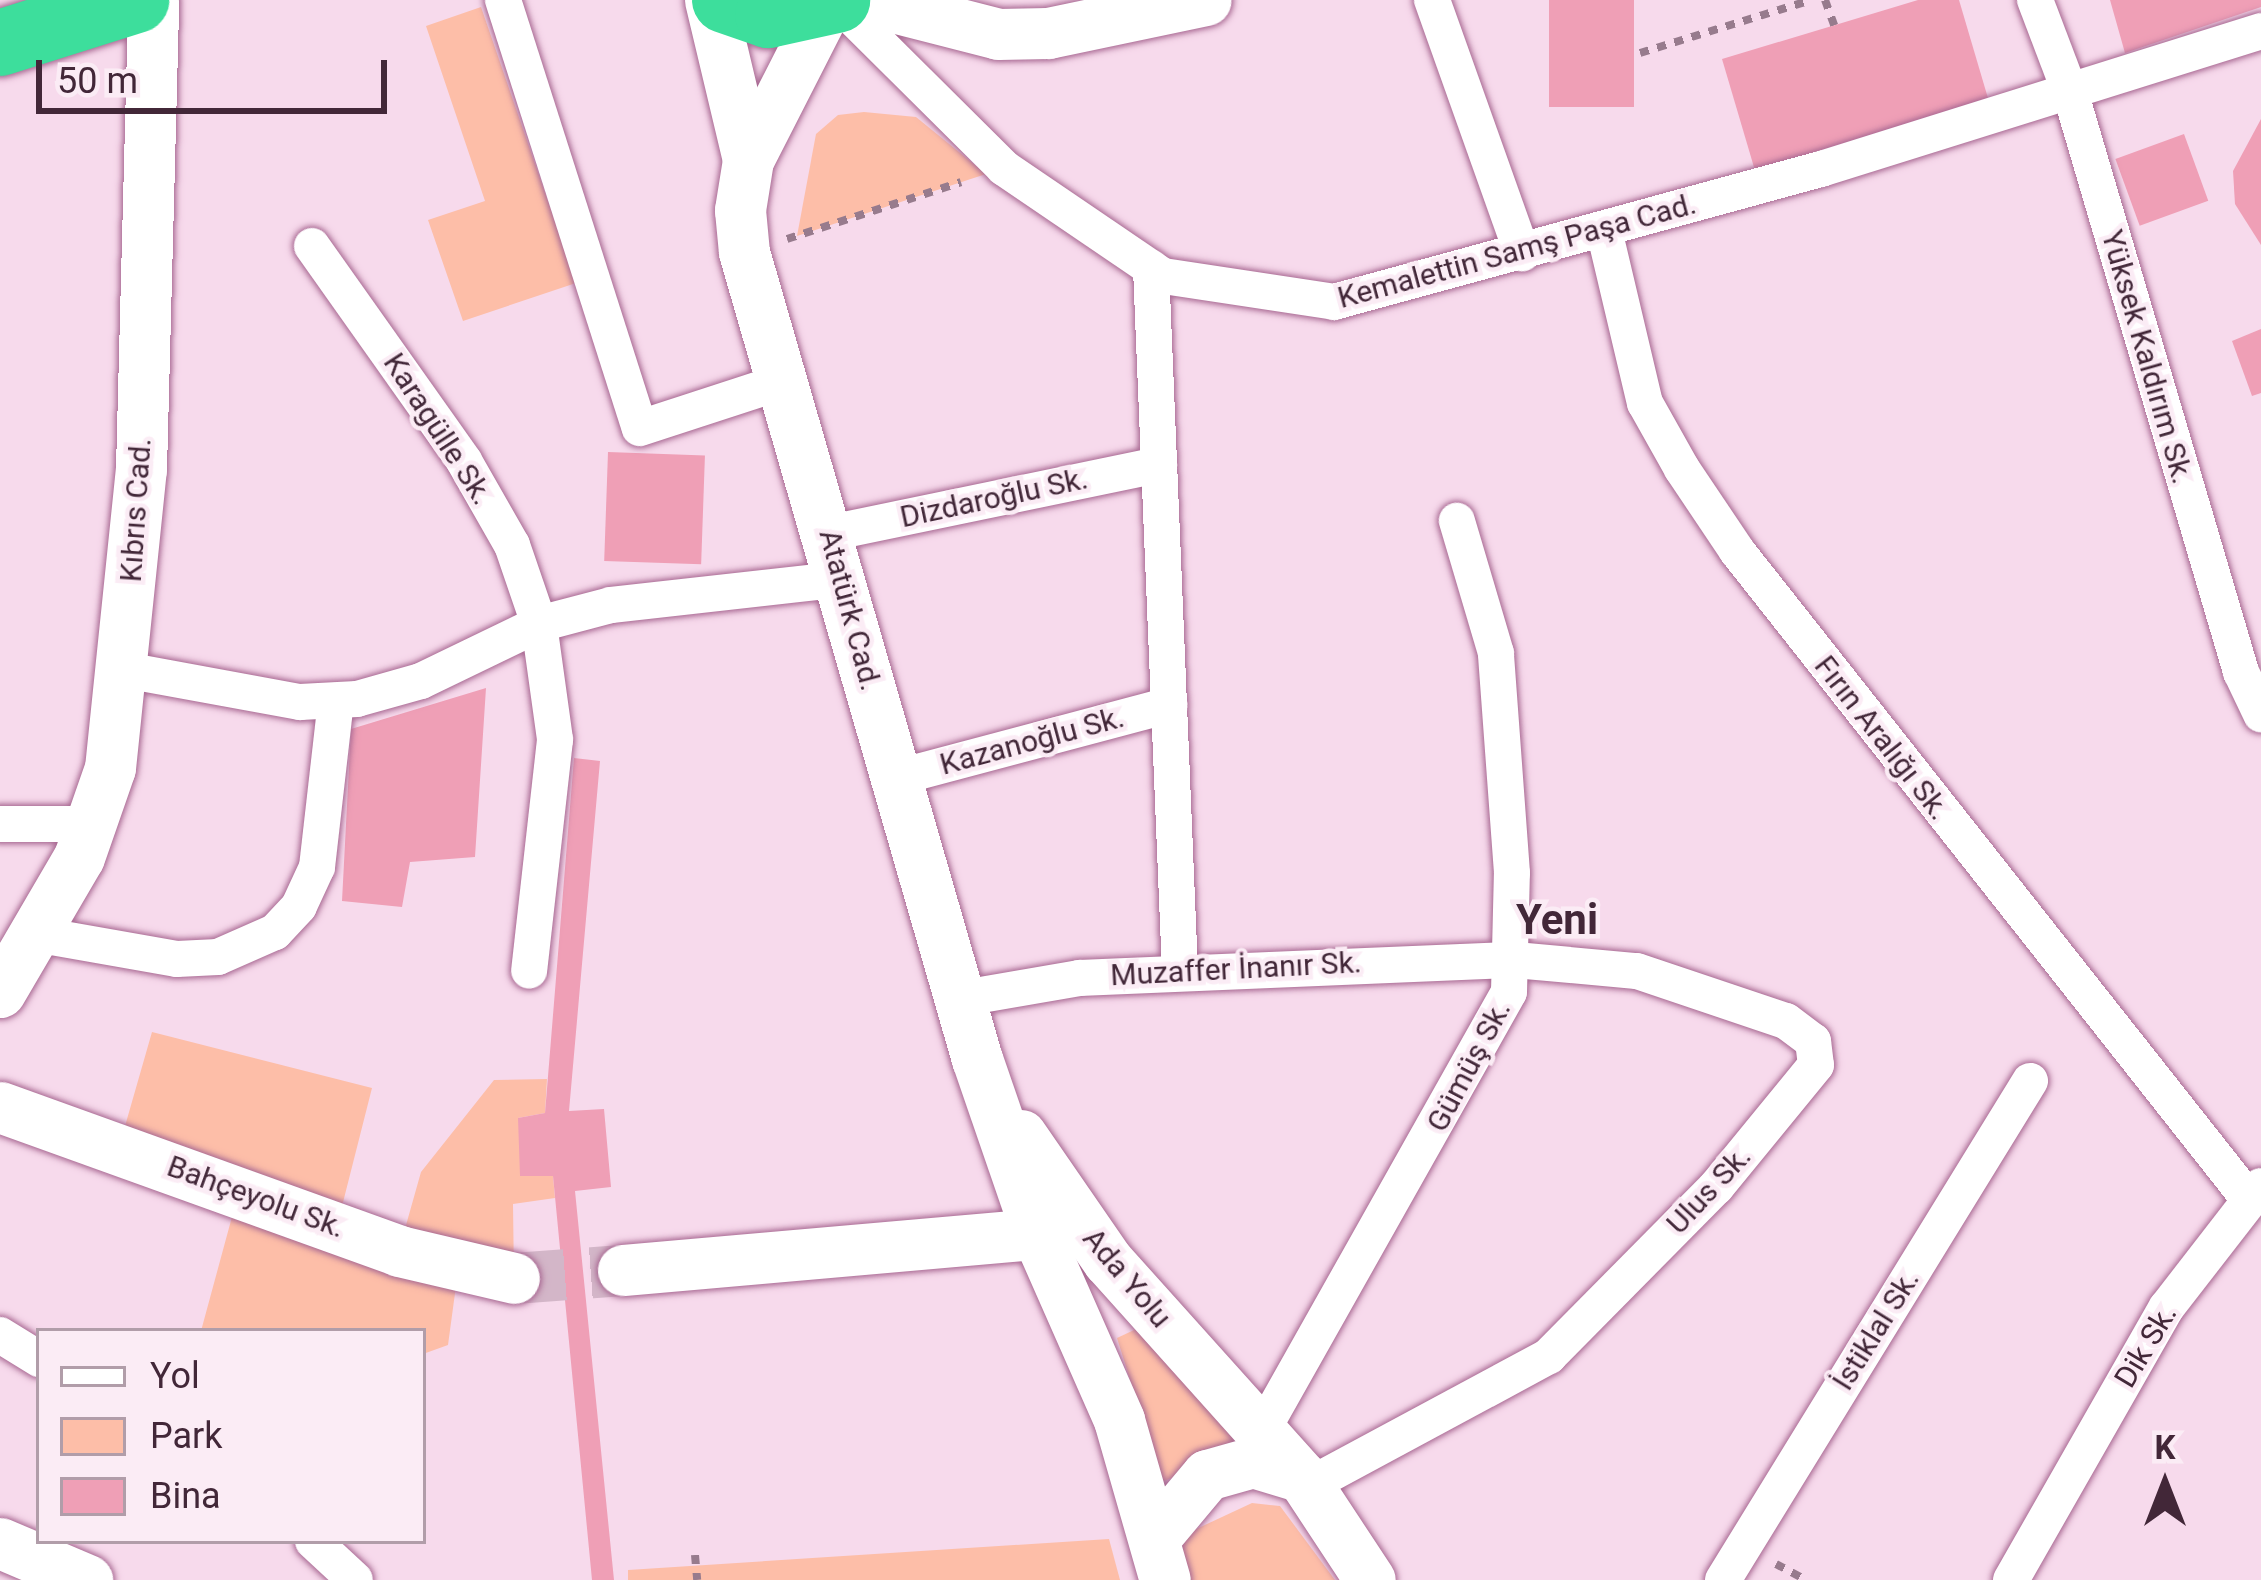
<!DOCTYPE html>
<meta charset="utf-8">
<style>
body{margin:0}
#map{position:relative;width:2261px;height:1580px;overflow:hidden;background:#f7daec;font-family:Roboto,sans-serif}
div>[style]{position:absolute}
.green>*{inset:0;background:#fdbea8}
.building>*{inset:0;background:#ef9fb6;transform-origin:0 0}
.secondary-tunnel>*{height:51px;margin-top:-25.5px;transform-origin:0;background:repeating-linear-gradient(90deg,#d3b6c8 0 51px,transparent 0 77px)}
.path>*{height:8px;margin-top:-4px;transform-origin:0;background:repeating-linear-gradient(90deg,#977b8d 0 9px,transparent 0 18px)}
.roads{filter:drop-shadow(0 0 3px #a86892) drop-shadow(0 0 3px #a86892)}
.street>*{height:36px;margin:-18px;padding:0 18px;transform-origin:18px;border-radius:18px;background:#fff}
.secondary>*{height:51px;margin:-25.5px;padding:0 25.5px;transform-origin:25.5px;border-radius:25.5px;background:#fff}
.highway>*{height:66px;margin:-33px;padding:0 33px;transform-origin:33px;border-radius:33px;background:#3dde9c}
span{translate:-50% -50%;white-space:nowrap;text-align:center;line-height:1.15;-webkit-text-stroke:9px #fbecf5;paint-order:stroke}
.street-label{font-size:30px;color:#422738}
.district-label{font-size:42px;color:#422738;font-weight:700}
.legend{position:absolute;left:36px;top:1328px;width:390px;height:216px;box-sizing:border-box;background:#fbecf5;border:3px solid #b19da9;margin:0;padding:15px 21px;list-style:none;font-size:36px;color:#422738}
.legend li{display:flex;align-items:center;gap:24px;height:60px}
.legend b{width:60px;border:3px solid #b19da9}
.north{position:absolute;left:2105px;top:1424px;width:120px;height:120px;-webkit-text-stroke:9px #fbecf5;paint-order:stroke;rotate:0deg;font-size:33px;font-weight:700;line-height:48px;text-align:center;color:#422738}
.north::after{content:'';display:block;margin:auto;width:42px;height:54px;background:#422738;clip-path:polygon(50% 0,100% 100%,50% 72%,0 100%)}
.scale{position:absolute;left:36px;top:60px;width:351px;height:54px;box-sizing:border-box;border:6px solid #422738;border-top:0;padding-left:15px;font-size:36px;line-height:42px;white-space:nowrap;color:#422738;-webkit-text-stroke:9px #fbecf5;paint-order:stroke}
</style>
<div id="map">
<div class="green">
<i style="clip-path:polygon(481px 7px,576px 283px,463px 321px,428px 220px,485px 201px,426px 26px)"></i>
<i style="clip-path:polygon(864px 112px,916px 117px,986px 174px,797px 236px,816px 134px,838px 115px)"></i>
<i style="clip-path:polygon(152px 1032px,372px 1088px,337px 1226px,399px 1250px,421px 1172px,494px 1080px,547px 1079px,545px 1113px,518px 1118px,553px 1176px,555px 1198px,513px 1204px,514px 1278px,458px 1271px,448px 1345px,423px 1354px,423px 1331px,201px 1331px,239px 1191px,119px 1147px)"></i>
<i style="clip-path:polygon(1149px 1323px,1241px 1448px,1162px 1482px,1117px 1338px)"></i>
<i style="clip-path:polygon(1252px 1503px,1280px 1506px,1335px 1580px,1188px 1580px,1177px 1548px,1192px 1531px)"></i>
<i style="clip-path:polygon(1109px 1539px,1120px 1580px,628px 1580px,628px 1570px)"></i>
</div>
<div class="building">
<i style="left:1549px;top:0;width:85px;height:107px"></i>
<i style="clip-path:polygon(1918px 0,1959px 0,1990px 105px,1756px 174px,1722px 59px)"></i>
<i style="clip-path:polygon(2110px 0,2261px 0,2261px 7px,2125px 53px)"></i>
<i style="clip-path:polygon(2261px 119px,2261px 245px,2235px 204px,2233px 171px)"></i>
<i style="left:2184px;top:134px;width:71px;height:73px;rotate:70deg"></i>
<i style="clip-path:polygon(2261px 329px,2261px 393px,2252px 396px,2232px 341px)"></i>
<i style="left:608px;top:452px;width:97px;height:109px;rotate:2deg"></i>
<i style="clip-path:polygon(486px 688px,475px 857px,410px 862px,402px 907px,342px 901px,351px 729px)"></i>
<i style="clip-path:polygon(574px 758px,600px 761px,569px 1111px,604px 1109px,611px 1187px,575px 1191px,614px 1580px,592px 1580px,553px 1176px,520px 1176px,518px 1118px,545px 1113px)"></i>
</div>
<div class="secondary-tunnel">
<i style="left:514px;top:1278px;width:109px;rotate:-4.2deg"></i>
</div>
<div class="path">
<i style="left:1825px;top:0;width:27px;rotate:70deg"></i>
<i style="left:1640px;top:53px;width:179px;rotate:-17.2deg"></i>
<i style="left:787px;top:239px;width:183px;rotate:-18.1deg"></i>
<i style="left:695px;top:1555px;width:25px;rotate:85deg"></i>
<i style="left:1776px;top:1564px;width:34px;rotate:28deg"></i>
</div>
<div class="roads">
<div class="street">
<i style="left:503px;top:0;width:449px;rotate:72.3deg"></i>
<i style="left:640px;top:428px;width:152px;rotate:-18deg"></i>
<i style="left:1432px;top:0;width:269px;rotate:70.4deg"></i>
<i style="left:2035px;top:0;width:102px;rotate:69.2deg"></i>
<i style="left:2071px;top:95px;width:602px;rotate:73.58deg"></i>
<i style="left:2241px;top:672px;width:47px;rotate:64.5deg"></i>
<i style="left:836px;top:1px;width:237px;rotate:44.8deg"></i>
<i style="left:1004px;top:168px;width:192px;rotate:34.2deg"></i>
<i style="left:1163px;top:276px;width:173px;rotate:8.6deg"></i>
<i style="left:1334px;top:302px;width:505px;rotate:-15.28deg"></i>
<i style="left:1821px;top:169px;width:461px;rotate:-17.4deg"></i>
<i style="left:1604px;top:230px;width:178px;rotate:76.7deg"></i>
<i style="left:1645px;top:403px;width:76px;rotate:60.7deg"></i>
<i style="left:1682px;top:469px;width:99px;rotate:56.1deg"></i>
<i style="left:1737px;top:551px;width:824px;rotate:51.7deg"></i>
<i style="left:312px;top:246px;width:263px;rotate:54.7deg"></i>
<i style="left:464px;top:461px;width:97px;rotate:60.3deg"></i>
<i style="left:512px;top:545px;width:83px;rotate:71.1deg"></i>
<i style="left:539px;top:624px;width:117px;rotate:82.1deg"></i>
<i style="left:555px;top:740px;width:232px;rotate:96.4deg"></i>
<i style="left:1151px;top:268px;width:704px;rotate:87.64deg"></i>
<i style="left:830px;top:533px;width:336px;rotate:-11.7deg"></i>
<i style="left:125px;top:670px;width:178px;rotate:10.4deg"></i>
<i style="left:300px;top:702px;width:57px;rotate:-3deg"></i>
<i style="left:357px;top:699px;width:66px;rotate:-15.7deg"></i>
<i style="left:421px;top:681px;width:131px;rotate:-25.8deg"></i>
<i style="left:539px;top:624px;width:74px;rotate:-14.8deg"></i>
<i style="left:611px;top:605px;width:233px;rotate:-6.4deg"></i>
<i style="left:895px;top:778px;width:284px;rotate:-14.9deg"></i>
<i style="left:0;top:824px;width:90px"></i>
<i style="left:29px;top:933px;width:150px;rotate:10deg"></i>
<i style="left:177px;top:959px;width:41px;rotate:-2.8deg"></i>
<i style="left:218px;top:957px;width:62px;rotate:-23.7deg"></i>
<i style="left:275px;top:932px;width:35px;rotate:-47deg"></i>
<i style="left:299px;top:906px;width:43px;rotate:-65.2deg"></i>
<i style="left:317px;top:867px;width:167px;rotate:-83.5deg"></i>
<i style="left:958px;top:999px;width:123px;rotate:-9.8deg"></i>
<i style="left:1079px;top:978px;width:436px;rotate:-2.4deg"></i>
<i style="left:1515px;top:960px;width:122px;rotate:5.2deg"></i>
<i style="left:1637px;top:971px;width:157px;rotate:18.6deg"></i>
<i style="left:1786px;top:1021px;width:34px;rotate:37deg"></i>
<i style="left:1813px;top:1041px;width:24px;rotate:83deg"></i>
<i style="left:1816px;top:1065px;width:158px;rotate:129.3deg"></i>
<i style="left:1716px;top:1187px;width:238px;rotate:134.7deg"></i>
<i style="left:1549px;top:1356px;width:274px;rotate:151.7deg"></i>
<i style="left:0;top:1335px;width:46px;rotate:31.6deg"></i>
<i style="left:1263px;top:1429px;width:501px;rotate:-60.62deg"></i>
<i style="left:1509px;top:992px;width:119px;rotate:-88.6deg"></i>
<i style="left:1512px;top:873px;width:221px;rotate:-94.2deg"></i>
<i style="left:1496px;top:653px;width:138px;rotate:-106.5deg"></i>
<i style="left:313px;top:1541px;width:57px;rotate:42.9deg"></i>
<i style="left:1723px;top:1580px;width:586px;rotate:-58.4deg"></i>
<i style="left:2011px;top:1580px;width:314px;rotate:-60.3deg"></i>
<i style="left:2167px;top:1307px;width:153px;rotate:-52.2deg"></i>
</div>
<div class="secondary">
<i style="left:710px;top:0;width:164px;rotate:76.6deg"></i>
<i style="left:866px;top:0;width:136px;rotate:14.4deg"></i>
<i style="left:998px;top:34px;width:50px;rotate:-1.1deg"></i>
<i style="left:1048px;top:33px;width:161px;rotate:-11.8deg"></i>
<i style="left:827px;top:5px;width:174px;rotate:117deg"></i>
<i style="left:748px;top:160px;width:51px;rotate:99.1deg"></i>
<i style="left:740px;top:210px;width:42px;rotate:84.6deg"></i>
<i style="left:744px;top:252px;width:840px;rotate:73.9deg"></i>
<i style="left:977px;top:1059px;width:187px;rotate:71deg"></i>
<i style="left:1038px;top:1236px;width:201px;rotate:66.2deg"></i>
<i style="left:1119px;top:1420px;width:166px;rotate:74deg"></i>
<i style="left:0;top:992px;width:156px;rotate:-59.7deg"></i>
<i style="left:79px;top:857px;width:94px;rotate:-70.8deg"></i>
<i style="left:110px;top:768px;width:301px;rotate:-84.1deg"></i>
<i style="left:141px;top:469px;width:469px;rotate:-88.5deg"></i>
<i style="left:0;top:1107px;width:424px;rotate:19.8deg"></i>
<i style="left:399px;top:1251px;width:118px;rotate:13.2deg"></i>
<i style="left:1021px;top:1135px;width:153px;rotate:55.4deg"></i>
<i style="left:1108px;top:1261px;width:290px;rotate:48.1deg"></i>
<i style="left:623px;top:1270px;width:449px;rotate:-5deg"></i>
<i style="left:1155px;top:1537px;width:81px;rotate:-50deg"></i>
<i style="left:1207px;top:1475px;width:48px;rotate:-15.8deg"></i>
<i style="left:1253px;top:1462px;width:51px;rotate:17deg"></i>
<i style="left:1302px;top:1477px;width:123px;rotate:56.6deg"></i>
<i style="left:0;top:1543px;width:95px;rotate:23deg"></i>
</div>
<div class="highway">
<i style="left:725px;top:0;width:46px;rotate:19.2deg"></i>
<i style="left:768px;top:15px;width:71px;rotate:-12.3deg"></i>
<i style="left:0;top:43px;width:143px;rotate:-17.5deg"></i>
</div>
</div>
<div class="street-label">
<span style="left:1517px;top:251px;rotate:-15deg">Kemalettin Samş Paşa Cad.</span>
<span style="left:2147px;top:357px;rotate:74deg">Yüksek Kaldırım Sk.</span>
<span style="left:438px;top:429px;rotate:57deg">Karagülle Sk.</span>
<span style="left:994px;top:498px;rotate:-12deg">Dizdaroğlu Sk.</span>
<span style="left:136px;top:510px;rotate:-86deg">Kıbrıs Cad.</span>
<span style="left:850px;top:610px;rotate:75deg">Atatürk Cad.</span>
<span style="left:1882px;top:738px;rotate:52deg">Fırın Aralığı Sk.</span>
<span style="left:1032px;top:741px;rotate:-15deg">Kazanoğlu Sk.</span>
<span style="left:1236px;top:969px;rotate:-3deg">Muzaffer İnanır Sk.</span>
<span style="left:1469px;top:1066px;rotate:-62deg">Gümüş Sk.</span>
<span style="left:1709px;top:1190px;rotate:-47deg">Ulus Sk.</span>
<span style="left:256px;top:1197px;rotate:20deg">Bahçeyolu Sk.</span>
<span style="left:1127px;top:1278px;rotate:50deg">Ada Yolu</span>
<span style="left:1876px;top:1330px;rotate:-58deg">İstiklal Sk.</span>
<span style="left:2146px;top:1346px;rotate:-59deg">Dik Sk.</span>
</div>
<div class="district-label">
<span style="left:1557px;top:920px">Yeni</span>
</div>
<ul class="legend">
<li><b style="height:15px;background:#fff"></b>Yol</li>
<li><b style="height:33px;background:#fdbea8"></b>Park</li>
<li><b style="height:33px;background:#ef9fb6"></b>Bina</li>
</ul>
<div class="north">K</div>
<div class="scale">50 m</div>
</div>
